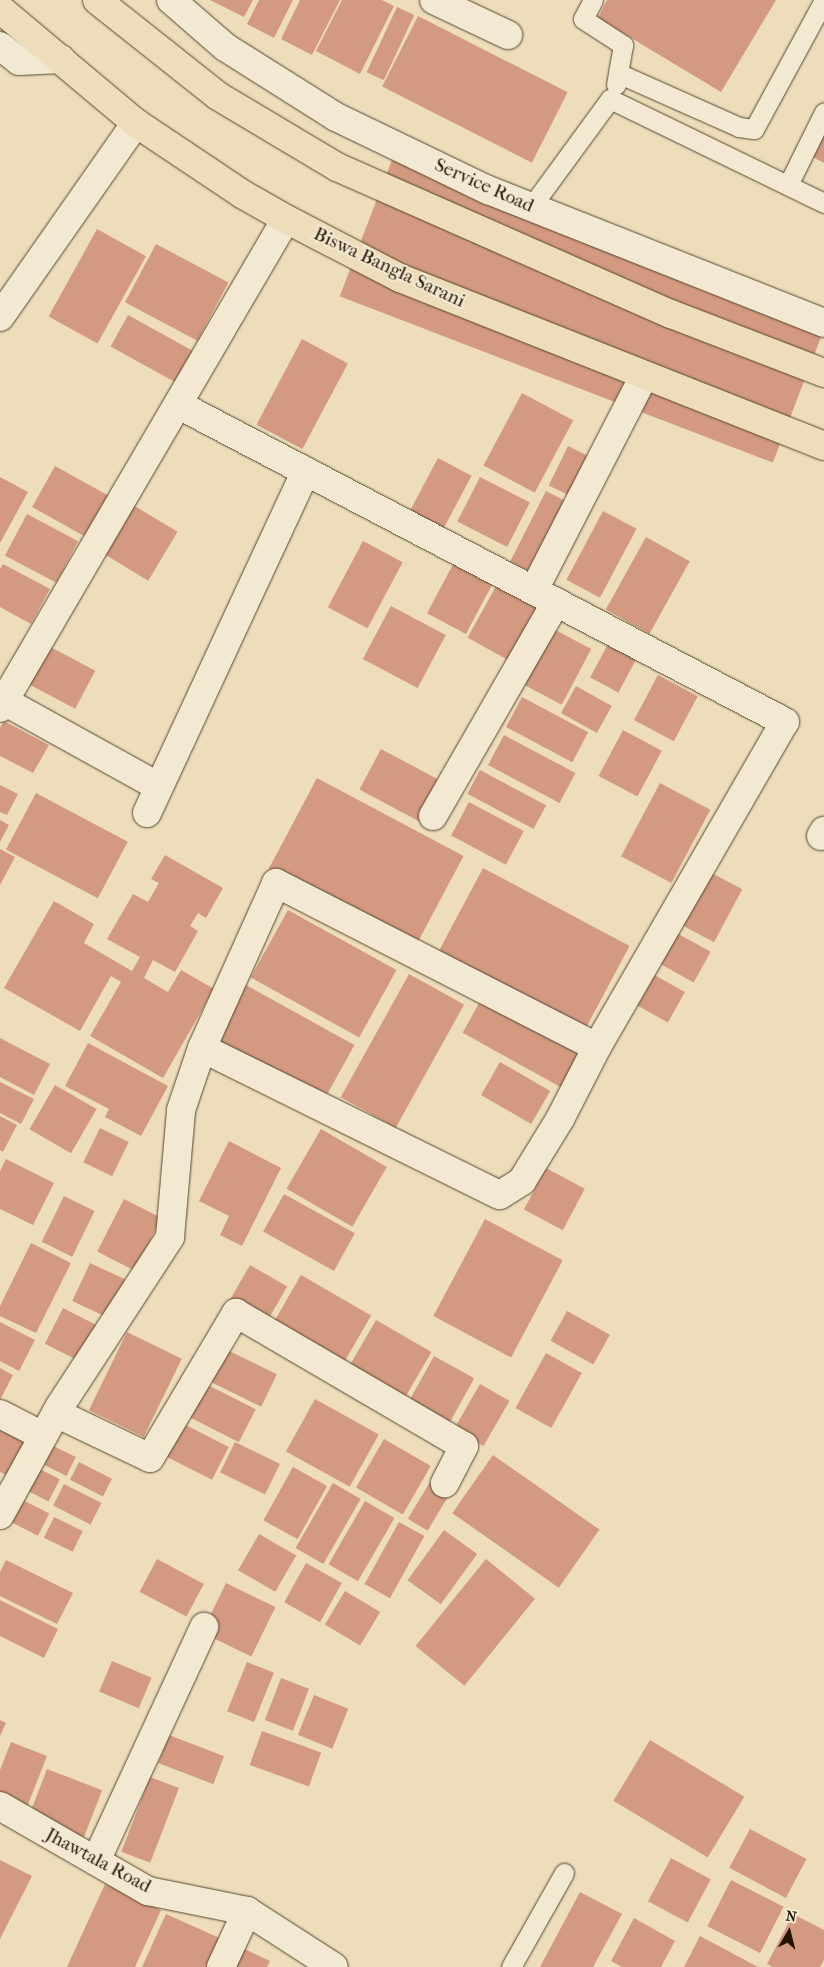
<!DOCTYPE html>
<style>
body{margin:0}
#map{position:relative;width:824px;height:1967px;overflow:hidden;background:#edddbb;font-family:"IM FELL French Canon",serif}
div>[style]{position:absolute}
.building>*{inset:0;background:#d49a81;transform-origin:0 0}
.roads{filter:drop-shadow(0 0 1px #564730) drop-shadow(0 0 1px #564730)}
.lane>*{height:19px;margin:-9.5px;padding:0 9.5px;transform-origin:9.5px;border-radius:9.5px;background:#f3e9d3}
.street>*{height:28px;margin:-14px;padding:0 14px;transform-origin:14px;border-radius:14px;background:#f3e9d3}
.secondary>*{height:28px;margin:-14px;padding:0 14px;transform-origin:14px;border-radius:14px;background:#f3e9d3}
.primary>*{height:28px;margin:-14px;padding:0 14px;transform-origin:14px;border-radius:14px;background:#edddbb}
span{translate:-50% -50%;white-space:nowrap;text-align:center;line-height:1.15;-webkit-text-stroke:4px #f3e9d3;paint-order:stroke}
.street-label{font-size:19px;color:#241502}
.north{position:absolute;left:764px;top:1907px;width:50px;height:50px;-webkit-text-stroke:4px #f3e9d3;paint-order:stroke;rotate:8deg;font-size:14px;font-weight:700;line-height:20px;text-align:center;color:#241502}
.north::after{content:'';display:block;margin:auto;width:18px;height:22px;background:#241502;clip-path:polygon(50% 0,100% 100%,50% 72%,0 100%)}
</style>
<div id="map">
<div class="building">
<i style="clip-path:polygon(210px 0,253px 0,244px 17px)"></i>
<i style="clip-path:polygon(259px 0,293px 0,274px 38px,247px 24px)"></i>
<i style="clip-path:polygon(300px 0,340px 0,312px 55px,281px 39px)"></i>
<i style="clip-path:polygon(342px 0,382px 0,394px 6px,360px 74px,316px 51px)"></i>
<i style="clip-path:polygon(607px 0,776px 0,721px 92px,598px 18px)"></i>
<i style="left:397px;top:7px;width:19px;height:72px;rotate:25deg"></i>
<i style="left:418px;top:16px;width:168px;height:79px;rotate:27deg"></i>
<i style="clip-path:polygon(824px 130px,824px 163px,811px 156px)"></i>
<i style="left:392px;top:160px;width:464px;height:146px;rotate:21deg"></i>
<i style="left:97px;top:229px;width:56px;height:100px;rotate:29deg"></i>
<i style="left:156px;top:244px;width:82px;height:66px;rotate:28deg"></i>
<i style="left:128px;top:315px;width:75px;height:36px;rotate:29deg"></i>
<i style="left:302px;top:339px;width:52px;height:97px;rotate:28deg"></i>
<i style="left:522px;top:393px;width:58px;height:82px;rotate:28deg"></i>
<i style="left:568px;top:446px;width:30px;height:44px;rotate:26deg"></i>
<i style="left:438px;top:458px;width:38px;height:66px;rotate:28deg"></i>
<i style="left:55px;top:466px;width:63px;height:47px;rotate:29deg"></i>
<i style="clip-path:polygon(0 477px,28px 492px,0 543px)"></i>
<i style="left:480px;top:477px;width:56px;height:50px;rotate:27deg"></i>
<i style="left:546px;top:491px;width:29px;height:79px;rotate:27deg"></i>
<i style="left:133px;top:505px;width:52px;height:57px;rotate:31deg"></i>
<i style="left:603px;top:511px;width:38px;height:78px;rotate:28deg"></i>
<i style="left:27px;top:514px;width:58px;height:47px;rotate:28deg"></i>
<i style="left:646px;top:537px;width:50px;height:83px;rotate:29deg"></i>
<i style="left:363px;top:541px;width:45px;height:75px;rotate:28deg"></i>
<i style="left:458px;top:555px;width:44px;height:66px;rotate:28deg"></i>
<i style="clip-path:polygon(3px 564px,50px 589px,31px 624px,0 607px,0 569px)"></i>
<i style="left:500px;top:579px;width:52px;height:67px;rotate:29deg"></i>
<i style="left:391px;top:606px;width:62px;height:60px;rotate:28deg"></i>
<i style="left:548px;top:626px;width:49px;height:63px;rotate:28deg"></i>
<i style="left:45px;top:644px;width:57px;height:43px;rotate:28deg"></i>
<i style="left:608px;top:644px;width:32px;height:38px;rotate:28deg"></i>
<i style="left:658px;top:675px;width:45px;height:51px;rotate:28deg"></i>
<i style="left:576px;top:686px;width:41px;height:31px;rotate:29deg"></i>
<i style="left:522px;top:697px;width:75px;height:34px;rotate:28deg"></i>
<i style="clip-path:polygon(4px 721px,49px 745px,33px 773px,0 756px,0 728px)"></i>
<i style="left:623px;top:730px;width:44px;height:52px;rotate:28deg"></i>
<i style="left:504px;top:735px;width:81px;height:34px;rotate:28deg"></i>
<i style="left:381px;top:749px;width:69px;height:46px;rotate:28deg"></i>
<i style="left:480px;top:770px;width:75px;height:27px;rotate:28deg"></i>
<i style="left:317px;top:778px;width:166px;height:103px;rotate:28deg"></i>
<i style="left:660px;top:783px;width:57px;height:83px;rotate:28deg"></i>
<i style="clip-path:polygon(0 785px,18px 794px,7px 815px,0 812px)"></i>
<i style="left:36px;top:793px;width:104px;height:64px;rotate:28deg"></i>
<i style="left:469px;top:802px;width:62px;height:38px;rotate:28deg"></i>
<i style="clip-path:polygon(0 820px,9px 825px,0 842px)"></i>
<i style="clip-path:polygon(0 849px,15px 857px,0 885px)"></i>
<i style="clip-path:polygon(165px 855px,223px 888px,206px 918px,198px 913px,190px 926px,198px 931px,175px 972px,153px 960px,144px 978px,168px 992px,181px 970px,214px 989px,163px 1078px,90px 1036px,121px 982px,111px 976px,80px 1031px,4px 988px,54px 901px,94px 924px,84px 943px,132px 971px,140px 957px,107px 939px,133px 894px,148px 902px,159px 883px,151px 879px)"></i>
<i style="left:483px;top:868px;width:166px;height:100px;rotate:28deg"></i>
<i style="left:706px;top:870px;width:41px;height:60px;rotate:28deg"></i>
<i style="left:288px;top:910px;width:124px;height:77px;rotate:29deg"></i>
<i style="left:673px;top:931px;width:43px;height:35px;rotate:29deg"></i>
<i style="left:649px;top:972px;width:41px;height:35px;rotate:29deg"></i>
<i style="left:409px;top:974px;width:63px;height:141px;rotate:29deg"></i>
<i style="left:246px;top:985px;width:124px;height:64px;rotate:29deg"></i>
<i style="left:483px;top:996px;width:118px;height:42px;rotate:29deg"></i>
<i style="clip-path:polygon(0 1038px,50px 1064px,34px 1095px,0 1077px)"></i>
<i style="clip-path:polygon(88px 1043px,168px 1086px,141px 1136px,105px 1117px,109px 1109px,65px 1086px)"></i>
<i style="left:500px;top:1062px;width:58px;height:38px;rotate:30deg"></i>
<i style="clip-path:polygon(0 1082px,34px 1099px,21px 1124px,0 1113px)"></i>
<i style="left:55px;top:1085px;width:48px;height:51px;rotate:30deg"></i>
<i style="clip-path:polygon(0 1116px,17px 1125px,3px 1152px,0 1150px)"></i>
<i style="left:100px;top:1128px;width:32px;height:38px;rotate:26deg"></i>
<i style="left:321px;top:1129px;width:76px;height:69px;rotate:30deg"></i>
<i style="clip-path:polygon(229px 1141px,281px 1168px,242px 1246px,220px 1235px,229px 1216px,199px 1201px)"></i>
<i style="clip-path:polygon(6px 1159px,54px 1183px,33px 1225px,0 1209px,0 1171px)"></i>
<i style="left:546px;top:1168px;width:44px;height:47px;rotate:28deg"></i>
<i style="left:284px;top:1194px;width:81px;height:43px;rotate:29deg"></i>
<i style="left:64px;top:1196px;width:34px;height:51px;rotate:26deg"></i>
<i style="left:124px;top:1199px;width:42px;height:59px;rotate:27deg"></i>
<i style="left:485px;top:1219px;width:88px;height:110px;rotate:28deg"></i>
<i style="clip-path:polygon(31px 1243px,71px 1263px,36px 1333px,0 1316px,0 1306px)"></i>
<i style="left:90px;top:1263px;width:44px;height:42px;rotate:25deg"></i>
<i style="left:250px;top:1265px;width:43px;height:43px;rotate:30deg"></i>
<i style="left:301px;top:1275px;width:81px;height:59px;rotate:30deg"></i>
<i style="left:63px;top:1308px;width:40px;height:40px;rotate:27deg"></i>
<i style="left:567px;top:1311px;width:49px;height:34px;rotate:29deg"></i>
<i style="left:376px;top:1320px;width:64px;height:56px;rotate:30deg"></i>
<i style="clip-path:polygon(0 1322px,35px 1340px,19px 1371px,0 1361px)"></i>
<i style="left:127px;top:1332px;width:61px;height:87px;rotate:26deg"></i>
<i style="left:223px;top:1348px;width:60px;height:36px;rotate:26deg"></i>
<i style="left:546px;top:1353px;width:41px;height:63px;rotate:29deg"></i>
<i style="left:434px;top:1356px;width:46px;height:54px;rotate:29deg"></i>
<i style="clip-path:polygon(0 1368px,13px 1375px,0 1400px)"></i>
<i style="left:204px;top:1383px;width:58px;height:37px;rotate:27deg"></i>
<i style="left:480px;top:1384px;width:34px;height:52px;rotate:30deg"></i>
<i style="left:315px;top:1399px;width:73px;height:60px;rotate:29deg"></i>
<i style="clip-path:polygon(0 1419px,29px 1434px,8px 1476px,0 1472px)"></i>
<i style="left:178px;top:1421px;width:57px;height:37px;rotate:27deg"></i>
<i style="left:384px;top:1439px;width:54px;height:56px;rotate:30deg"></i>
<i style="left:235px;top:1442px;width:50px;height:34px;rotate:26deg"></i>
<i style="left:47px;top:1443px;width:32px;height:21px;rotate:26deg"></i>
<i style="left:493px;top:1455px;width:130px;height:71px;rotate:35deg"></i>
<i style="left:79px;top:1462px;width:37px;height:20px;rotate:27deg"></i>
<i style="left:34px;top:1466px;width:29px;height:25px;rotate:27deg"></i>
<i style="left:293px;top:1467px;width:39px;height:61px;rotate:29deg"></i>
<i style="left:430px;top:1482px;width:23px;height:43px;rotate:31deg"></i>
<i style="left:333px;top:1483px;width:32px;height:75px;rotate:30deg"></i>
<i style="left:64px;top:1484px;width:42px;height:24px;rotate:27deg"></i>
<i style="left:19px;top:1498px;width:34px;height:25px;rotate:27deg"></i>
<i style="left:365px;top:1501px;width:34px;height:73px;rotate:30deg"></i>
<i style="left:54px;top:1517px;width:32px;height:23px;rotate:26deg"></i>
<i style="left:399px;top:1522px;width:29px;height:71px;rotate:29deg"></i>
<i style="left:444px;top:1530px;width:41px;height:62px;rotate:36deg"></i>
<i style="left:259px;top:1534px;width:43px;height:42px;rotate:30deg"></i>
<i style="left:157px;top:1559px;width:53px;height:37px;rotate:28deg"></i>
<i style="left:486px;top:1559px;width:63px;height:112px;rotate:39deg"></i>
<i style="clip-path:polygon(6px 1560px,73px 1593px,57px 1624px,0 1596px,0 1572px)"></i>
<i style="left:306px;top:1563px;width:41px;height:45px;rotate:29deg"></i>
<i style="left:226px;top:1583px;width:55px;height:55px;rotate:26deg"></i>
<i style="left:345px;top:1591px;width:41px;height:39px;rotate:31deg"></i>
<i style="clip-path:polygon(0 1600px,58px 1629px,44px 1658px,0 1636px)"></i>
<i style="left:112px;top:1661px;width:43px;height:33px;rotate:23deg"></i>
<i style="left:247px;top:1662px;width:29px;height:53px;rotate:22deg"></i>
<i style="left:281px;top:1678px;width:30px;height:45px;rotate:21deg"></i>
<i style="left:314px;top:1695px;width:37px;height:43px;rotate:22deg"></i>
<i style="clip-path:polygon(0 1720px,6px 1723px,0 1736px)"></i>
<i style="left:262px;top:1731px;width:63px;height:36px;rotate:20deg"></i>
<i style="left:169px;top:1735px;width:59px;height:30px;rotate:21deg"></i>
<i style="left:650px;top:1740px;width:110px;height:71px;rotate:31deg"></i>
<i style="clip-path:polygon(11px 1742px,47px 1756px,25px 1812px,0 1802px,0 1770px)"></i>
<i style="left:47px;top:1769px;width:59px;height:51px;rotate:21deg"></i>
<i style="left:150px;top:1777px;width:31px;height:80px;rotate:21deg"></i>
<i style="left:750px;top:1829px;width:64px;height:44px;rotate:28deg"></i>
<i style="left:671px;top:1858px;width:45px;height:49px;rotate:28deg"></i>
<i style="clip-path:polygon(0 1860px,32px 1876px,0 1939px)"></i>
<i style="left:731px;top:1880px;width:59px;height:52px;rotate:27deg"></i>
<i style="clip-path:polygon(105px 1884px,161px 1910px,135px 1967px,67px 1967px)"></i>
<i style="clip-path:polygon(580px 1892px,622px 1914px,593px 1967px,540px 1967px)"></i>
<i style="clip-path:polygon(166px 1914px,224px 1940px,211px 1967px,142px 1967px)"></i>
<i style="clip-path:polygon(793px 1914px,824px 1930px,824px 1960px,820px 1967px,773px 1967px,767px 1964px)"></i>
<i style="clip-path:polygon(634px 1918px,675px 1941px,661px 1967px,622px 1967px,611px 1961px)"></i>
<i style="clip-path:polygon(700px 1936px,758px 1967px,684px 1967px)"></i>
<i style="clip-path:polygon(238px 1946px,270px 1961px,267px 1967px,228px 1967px)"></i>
</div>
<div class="roads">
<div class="lane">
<i style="left:593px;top:0;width:21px;rotate:118deg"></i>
<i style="left:583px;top:19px;width:48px;rotate:33deg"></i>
<i style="left:623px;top:45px;width:40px;rotate:100deg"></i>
<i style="left:620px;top:74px;width:130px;rotate:24deg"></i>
<i style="left:739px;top:127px;width:15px;rotate:8deg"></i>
<i style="left:754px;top:129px;width:147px;rotate:-61.5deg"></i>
<i style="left:788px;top:185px;width:81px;rotate:-63.7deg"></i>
<i style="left:531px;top:207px;width:134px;rotate:-53.8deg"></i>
<i style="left:610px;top:99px;width:238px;rotate:25.9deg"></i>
<i style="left:511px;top:1967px;width:108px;rotate:-60.6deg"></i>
</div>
<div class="street">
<i style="left:434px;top:0;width:82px;rotate:25.3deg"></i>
<i style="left:0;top:317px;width:237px;rotate:-55deg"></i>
<i style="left:534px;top:590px;width:241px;rotate:-62.8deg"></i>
<i style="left:4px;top:701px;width:177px;rotate:29deg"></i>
<i style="left:0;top:708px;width:566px;rotate:-59.68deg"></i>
<i style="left:147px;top:813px;width:377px;rotate:-65.1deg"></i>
<i style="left:433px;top:816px;width:247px;rotate:-60.1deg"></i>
<i style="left:821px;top:836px;width:6px;rotate:-59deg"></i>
<i style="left:202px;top:1048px;width:332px;rotate:26.3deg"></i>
<i style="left:500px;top:1195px;width:26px;rotate:-32deg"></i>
<i style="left:522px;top:1181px;width:73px;rotate:-58.5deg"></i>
<i style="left:560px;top:1119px;width:81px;rotate:-62.8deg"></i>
<i style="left:56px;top:1413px;width:104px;rotate:25.6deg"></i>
<i style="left:150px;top:1458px;width:169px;rotate:-59.3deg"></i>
<i style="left:236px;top:1313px;width:264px;rotate:30.3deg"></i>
<i style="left:464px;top:1446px;width:42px;rotate:117.2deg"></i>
<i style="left:0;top:1414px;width:48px;rotate:27.1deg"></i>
<i style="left:0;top:1515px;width:124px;rotate:-61.2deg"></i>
<i style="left:60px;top:1406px;width:202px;rotate:-56.9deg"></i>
<i style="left:170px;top:1237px;width:127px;rotate:-85deg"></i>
<i style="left:181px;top:1110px;width:65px;rotate:-71.3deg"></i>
<i style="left:202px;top:1048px;width:181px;rotate:-65.8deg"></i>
<i style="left:276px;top:883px;width:360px;rotate:27.1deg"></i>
<i style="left:597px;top:1047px;width:375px;rotate:-60deg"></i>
<i style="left:785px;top:722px;width:684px;rotate:-152.39deg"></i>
<i style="left:0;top:1806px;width:171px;rotate:29.9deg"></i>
<i style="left:148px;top:1891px;width:101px;rotate:11.4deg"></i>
<i style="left:247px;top:1911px;width:103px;rotate:32.8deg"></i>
<i style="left:96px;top:1861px;width:258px;rotate:-65.2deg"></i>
<i style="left:221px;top:1967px;width:62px;rotate:-65.1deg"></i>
</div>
<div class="secondary">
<i style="left:171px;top:0;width:72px;rotate:41deg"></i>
<i style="left:225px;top:47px;width:131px;rotate:32.2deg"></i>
<i style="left:336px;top:117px;width:169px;rotate:25.7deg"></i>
<i style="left:488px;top:190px;width:361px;rotate:21.6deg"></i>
<i style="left:0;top:46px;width:24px;rotate:38deg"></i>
<i style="left:19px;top:61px;width:42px;rotate:-2.7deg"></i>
</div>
<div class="primary">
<i style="left:97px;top:0;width:154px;rotate:38.4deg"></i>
<i style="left:218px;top:96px;width:139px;rotate:30.8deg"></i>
<i style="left:337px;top:167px;width:365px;rotate:23.8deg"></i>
<i style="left:671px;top:314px;width:164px;rotate:21.1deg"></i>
<i style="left:0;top:9px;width:177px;rotate:40deg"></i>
<i style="left:136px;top:123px;width:128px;rotate:33.8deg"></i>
<i style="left:242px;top:194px;width:51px;rotate:29.6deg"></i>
<i style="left:286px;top:219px;width:128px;rotate:27.4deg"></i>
<i style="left:400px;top:278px;width:456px;rotate:21.6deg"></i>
</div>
</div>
<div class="street-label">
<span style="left:484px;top:186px;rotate:24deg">Service Road</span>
<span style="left:389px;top:268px;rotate:25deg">Biswa Bangla Sarani</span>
<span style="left:98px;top:1861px;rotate:28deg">Jhawtala Road</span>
</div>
<div class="north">N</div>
</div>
